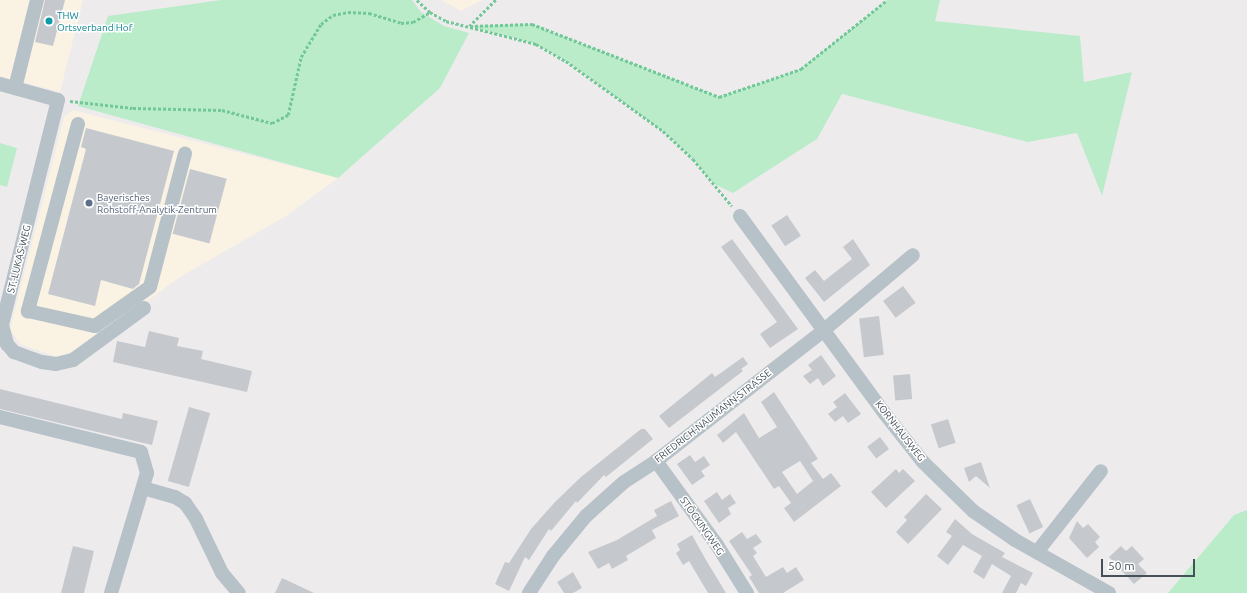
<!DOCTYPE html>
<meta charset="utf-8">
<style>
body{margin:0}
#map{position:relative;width:1247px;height:593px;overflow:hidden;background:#eeebec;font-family:Ubuntu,sans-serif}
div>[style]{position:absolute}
.commercial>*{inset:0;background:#faf2e3}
.green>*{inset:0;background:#baecca}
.building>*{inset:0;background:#c5c9ce;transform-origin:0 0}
.path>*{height:2.5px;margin-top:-1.25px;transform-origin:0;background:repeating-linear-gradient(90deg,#73c89a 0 3px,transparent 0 5px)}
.minor>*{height:14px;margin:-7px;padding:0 7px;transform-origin:7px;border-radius:7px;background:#b7c1c8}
.dots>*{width:11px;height:11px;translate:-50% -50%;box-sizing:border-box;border:2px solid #fff;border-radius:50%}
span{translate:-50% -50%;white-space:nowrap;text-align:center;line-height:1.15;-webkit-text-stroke:3px #fff;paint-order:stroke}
.culture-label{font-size:10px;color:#0d838f}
.left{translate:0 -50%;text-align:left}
.service-label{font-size:10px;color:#4e5e75}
.street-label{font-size:10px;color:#455058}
.scale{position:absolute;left:1101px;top:559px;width:94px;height:18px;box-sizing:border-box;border:2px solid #455058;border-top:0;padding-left:5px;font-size:12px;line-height:14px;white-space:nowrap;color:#455058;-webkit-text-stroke:3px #fff;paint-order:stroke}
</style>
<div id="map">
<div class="commercial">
<i style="clip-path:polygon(0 0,83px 0,60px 92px,0 76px)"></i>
<i style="clip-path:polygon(441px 0,482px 0,461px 11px)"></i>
<i style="clip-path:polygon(73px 110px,338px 178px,286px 216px,180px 277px,83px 348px,57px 357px,20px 344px,10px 329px,64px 117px)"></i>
</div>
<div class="green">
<i style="clip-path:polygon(221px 0,412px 0,421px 12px,444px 26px,469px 33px,440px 88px,338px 178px,78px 106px,108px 16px)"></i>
<i style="clip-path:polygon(887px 0,940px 0,935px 21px,1080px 36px,1084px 82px,1132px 72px,1102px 196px,1077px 133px,1028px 142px,842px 94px,817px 139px,733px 193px,714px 184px,693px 159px,663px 131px,566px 61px,536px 44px,470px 26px,532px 24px,719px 97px,801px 69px)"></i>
<i style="clip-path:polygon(0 143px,17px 148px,7px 187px,0 185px)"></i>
<i style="clip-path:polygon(1247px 510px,1247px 593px,1168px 593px,1234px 515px)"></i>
</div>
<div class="building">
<i style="clip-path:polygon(45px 0,65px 0,53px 46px,35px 42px)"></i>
<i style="clip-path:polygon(86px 128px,174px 151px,139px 284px,133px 289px,101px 280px,95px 306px,48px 294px,86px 149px,81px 147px)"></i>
<i style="left:190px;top:169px;width:38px;height:67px;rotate:15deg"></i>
<i style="left:787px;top:215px;width:25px;height:19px;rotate:56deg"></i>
<i style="clip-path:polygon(732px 239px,798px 329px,770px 348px,760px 334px,777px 322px,721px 247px)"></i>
<i style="clip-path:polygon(853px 239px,870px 265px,824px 302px,805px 278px,815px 270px,824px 281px,852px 259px,843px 247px)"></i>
<i style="left:903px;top:286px;width:21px;height:25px;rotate:53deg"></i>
<i style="left:879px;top:316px;width:39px;height:20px;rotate:83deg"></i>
<i style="clip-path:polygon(149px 331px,179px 338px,177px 346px,203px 351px,201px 359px,252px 371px,247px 392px,113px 362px,117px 341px,145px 347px)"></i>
<i style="clip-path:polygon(821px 355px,836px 376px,823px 386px,818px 378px,810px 384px,803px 376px,812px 370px,808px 365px)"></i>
<i style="clip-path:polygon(743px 357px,748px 364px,741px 369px,743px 371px,669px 428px,659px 416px,712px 373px,715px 377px)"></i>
<i style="left:910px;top:374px;width:25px;height:17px;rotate:85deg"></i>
<i style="clip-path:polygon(0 389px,122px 419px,123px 413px,158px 421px,152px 445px,0 409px)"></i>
<i style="clip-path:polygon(evenodd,774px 392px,818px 459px,811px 463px,823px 479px,831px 473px,841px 486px,794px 522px,784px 508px,791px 503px,779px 486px,774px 489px,736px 432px,723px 443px,717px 435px,744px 413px,759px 438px,777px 427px,761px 402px,774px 392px,800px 461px,813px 481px,797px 494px,782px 472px,800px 461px)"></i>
<i style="clip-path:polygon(845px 393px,861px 414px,848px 423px,843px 416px,835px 422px,828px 414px,837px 407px,833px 402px)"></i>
<i style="left:189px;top:407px;width:22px;height:77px;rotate:16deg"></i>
<i style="left:948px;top:419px;width:25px;height:18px;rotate:72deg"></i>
<i style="clip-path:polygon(641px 429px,645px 429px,653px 439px,606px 477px,604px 475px,577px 503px,576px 501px,551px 531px,549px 529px,529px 560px,525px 557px,509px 591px,495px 584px,505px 562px,509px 563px,531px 529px,555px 502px,581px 477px)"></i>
<i style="left:880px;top:437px;width:15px;height:16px;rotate:53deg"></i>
<i style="clip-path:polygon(690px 455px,695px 462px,704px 456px,710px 465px,701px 471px,705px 476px,692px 485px,677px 464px)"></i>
<i style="clip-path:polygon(981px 462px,990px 488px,976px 476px,969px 482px,964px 468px)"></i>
<i style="clip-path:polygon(896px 469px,899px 473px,903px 469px,915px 481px,886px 508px,871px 492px)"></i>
<i style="clip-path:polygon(717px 492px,722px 500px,730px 494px,736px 503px,728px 508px,731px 514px,719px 523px,704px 501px)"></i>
<i style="clip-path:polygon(926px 494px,942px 509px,908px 544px,896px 532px,907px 520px,904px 517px)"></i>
<i style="left:1030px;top:499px;width:31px;height:15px;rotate:65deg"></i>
<i style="clip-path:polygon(671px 501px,679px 516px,652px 530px,656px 538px,626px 556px,628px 560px,612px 569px,609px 563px,598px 569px,588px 552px,617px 540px,657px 516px,654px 510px)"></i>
<i style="clip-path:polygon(955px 519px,972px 534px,1005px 553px,1002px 557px,1033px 573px,1026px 586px,1021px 583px,1016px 593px,1002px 593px,1011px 576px,992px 564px,984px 579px,973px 572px,982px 556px,963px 545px,948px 565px,937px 556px,952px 536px,946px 532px)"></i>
<i style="clip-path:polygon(1077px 521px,1083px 528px,1088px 524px,1100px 537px,1095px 542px,1099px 547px,1087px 558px,1069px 538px)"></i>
<i style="clip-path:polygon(742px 532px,747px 539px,756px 534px,762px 542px,753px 548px,757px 553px,753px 556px,766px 577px,783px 567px,787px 573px,796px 567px,804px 580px,783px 593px,759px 593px,749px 577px,752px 575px,729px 541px)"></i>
<i style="clip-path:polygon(692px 535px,706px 560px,726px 593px,708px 593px,689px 561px,683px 565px,676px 553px,680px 550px,677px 544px)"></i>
<i style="clip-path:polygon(73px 546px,94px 551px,84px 593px,61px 593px)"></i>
<i style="clip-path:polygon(1121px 546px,1126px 551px,1132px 546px,1144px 559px,1138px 564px,1147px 573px,1134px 584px,1109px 557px)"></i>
<i style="clip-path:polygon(573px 572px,582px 588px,573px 593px,564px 593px,557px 582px)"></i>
<i style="clip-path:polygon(282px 578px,314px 593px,275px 593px)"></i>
</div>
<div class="path">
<i style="left:417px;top:0;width:18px;rotate:43deg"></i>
<i style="left:430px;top:12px;width:18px;rotate:29deg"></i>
<i style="left:446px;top:21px;width:93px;rotate:14.3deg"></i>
<i style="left:536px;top:44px;width:34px;rotate:30deg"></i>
<i style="left:566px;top:61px;width:120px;rotate:35.8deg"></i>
<i style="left:663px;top:131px;width:41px;rotate:43deg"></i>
<i style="left:693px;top:159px;width:61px;rotate:50.3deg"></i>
<i style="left:496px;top:0;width:37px;rotate:135deg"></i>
<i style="left:470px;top:26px;width:62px;rotate:-1.8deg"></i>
<i style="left:532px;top:24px;width:201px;rotate:21.3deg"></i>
<i style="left:719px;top:97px;width:87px;rotate:-18.9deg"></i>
<i style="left:801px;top:69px;width:110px;rotate:-38.7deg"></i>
<i style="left:70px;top:101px;width:63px;rotate:6.3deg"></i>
<i style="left:133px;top:108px;width:89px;rotate:1.3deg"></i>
<i style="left:222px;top:110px;width:52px;rotate:14.6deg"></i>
<i style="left:272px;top:123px;width:18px;rotate:-27deg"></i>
<i style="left:288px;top:115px;width:59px;rotate:-77.4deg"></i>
<i style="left:301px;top:57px;width:39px;rotate:-59deg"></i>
<i style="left:321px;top:24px;width:15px;rotate:-37deg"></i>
<i style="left:333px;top:15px;width:15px;rotate:-11deg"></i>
<i style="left:348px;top:12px;width:21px;rotate:3deg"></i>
<i style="left:369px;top:13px;width:34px;rotate:17deg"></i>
<i style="left:401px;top:23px;width:12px;rotate:-5deg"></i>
<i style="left:413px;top:22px;width:20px;rotate:-30deg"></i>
</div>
<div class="minor">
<i style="left:0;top:84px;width:60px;rotate:15.4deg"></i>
<i style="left:58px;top:100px;width:232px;rotate:104deg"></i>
<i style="left:2px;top:325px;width:20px;rotate:75deg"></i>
<i style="left:7px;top:344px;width:11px;rotate:49deg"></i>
<i style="left:14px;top:352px;width:30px;rotate:20deg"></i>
<i style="left:42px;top:362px;width:14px;rotate:8deg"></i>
<i style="left:56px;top:364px;width:17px;rotate:-13deg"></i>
<i style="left:73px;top:360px;width:88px;rotate:-36.2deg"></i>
<i style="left:15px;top:88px;width:91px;rotate:-76deg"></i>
<i style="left:78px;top:124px;width:194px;rotate:105deg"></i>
<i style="left:28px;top:311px;width:69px;rotate:12.6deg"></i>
<i style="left:95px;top:326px;width:67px;rotate:-35.3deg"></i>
<i style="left:150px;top:287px;width:138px;rotate:-75.3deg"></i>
<i style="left:740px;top:216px;width:245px;rotate:53.8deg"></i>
<i style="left:885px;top:414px;width:61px;rotate:51.6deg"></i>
<i style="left:923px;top:462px;width:70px;rotate:44.4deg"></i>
<i style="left:973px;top:511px;width:51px;rotate:34.6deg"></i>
<i style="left:1015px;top:540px;width:108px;rotate:29.4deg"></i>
<i style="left:0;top:417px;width:145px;rotate:13.9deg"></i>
<i style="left:141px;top:452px;width:22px;rotate:74deg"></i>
<i style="left:147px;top:473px;width:125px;rotate:106.7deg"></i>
<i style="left:656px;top:461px;width:104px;rotate:54deg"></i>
<i style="left:717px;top:545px;width:57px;rotate:58deg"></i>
<i style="left:143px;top:488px;width:33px;rotate:16deg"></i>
<i style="left:175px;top:497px;width:12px;rotate:31deg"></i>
<i style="left:185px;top:503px;width:19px;rotate:55deg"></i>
<i style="left:196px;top:519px;width:60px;rotate:64.3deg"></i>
<i style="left:222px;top:573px;width:26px;rotate:50deg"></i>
<i style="left:1037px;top:552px;width:103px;rotate:-51.7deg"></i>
<i style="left:529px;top:593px;width:44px;rotate:-57deg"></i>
<i style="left:553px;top:556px;width:52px;rotate:-50.5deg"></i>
<i style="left:586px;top:516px;width:51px;rotate:-41.8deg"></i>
<i style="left:624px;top:482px;width:38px;rotate:-33deg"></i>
<i style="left:656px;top:461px;width:213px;rotate:-37.9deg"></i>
<i style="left:824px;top:330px;width:116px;rotate:-40.1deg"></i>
</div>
<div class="dots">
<i style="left:49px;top:21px;background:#0f9aa8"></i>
<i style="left:89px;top:203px;background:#5c6f8a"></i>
</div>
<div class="culture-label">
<span class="left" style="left:57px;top:21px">THW<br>Ortsverband Hof</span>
</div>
<div class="service-label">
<span class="left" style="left:97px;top:203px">Bayerisches<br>Rohstoff-Analytik-Zentrum</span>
</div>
<div class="street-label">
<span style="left:19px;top:259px;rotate:-76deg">ST.-LUKAS-WEG</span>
<span style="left:713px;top:416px;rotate:-38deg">FRIEDRICH-NAUMANN-STRASSE</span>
<span style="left:900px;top:431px;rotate:52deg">KORNHAUSWEG</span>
<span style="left:702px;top:526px;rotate:55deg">STÖCKINGWEG</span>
</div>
<div class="scale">50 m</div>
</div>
